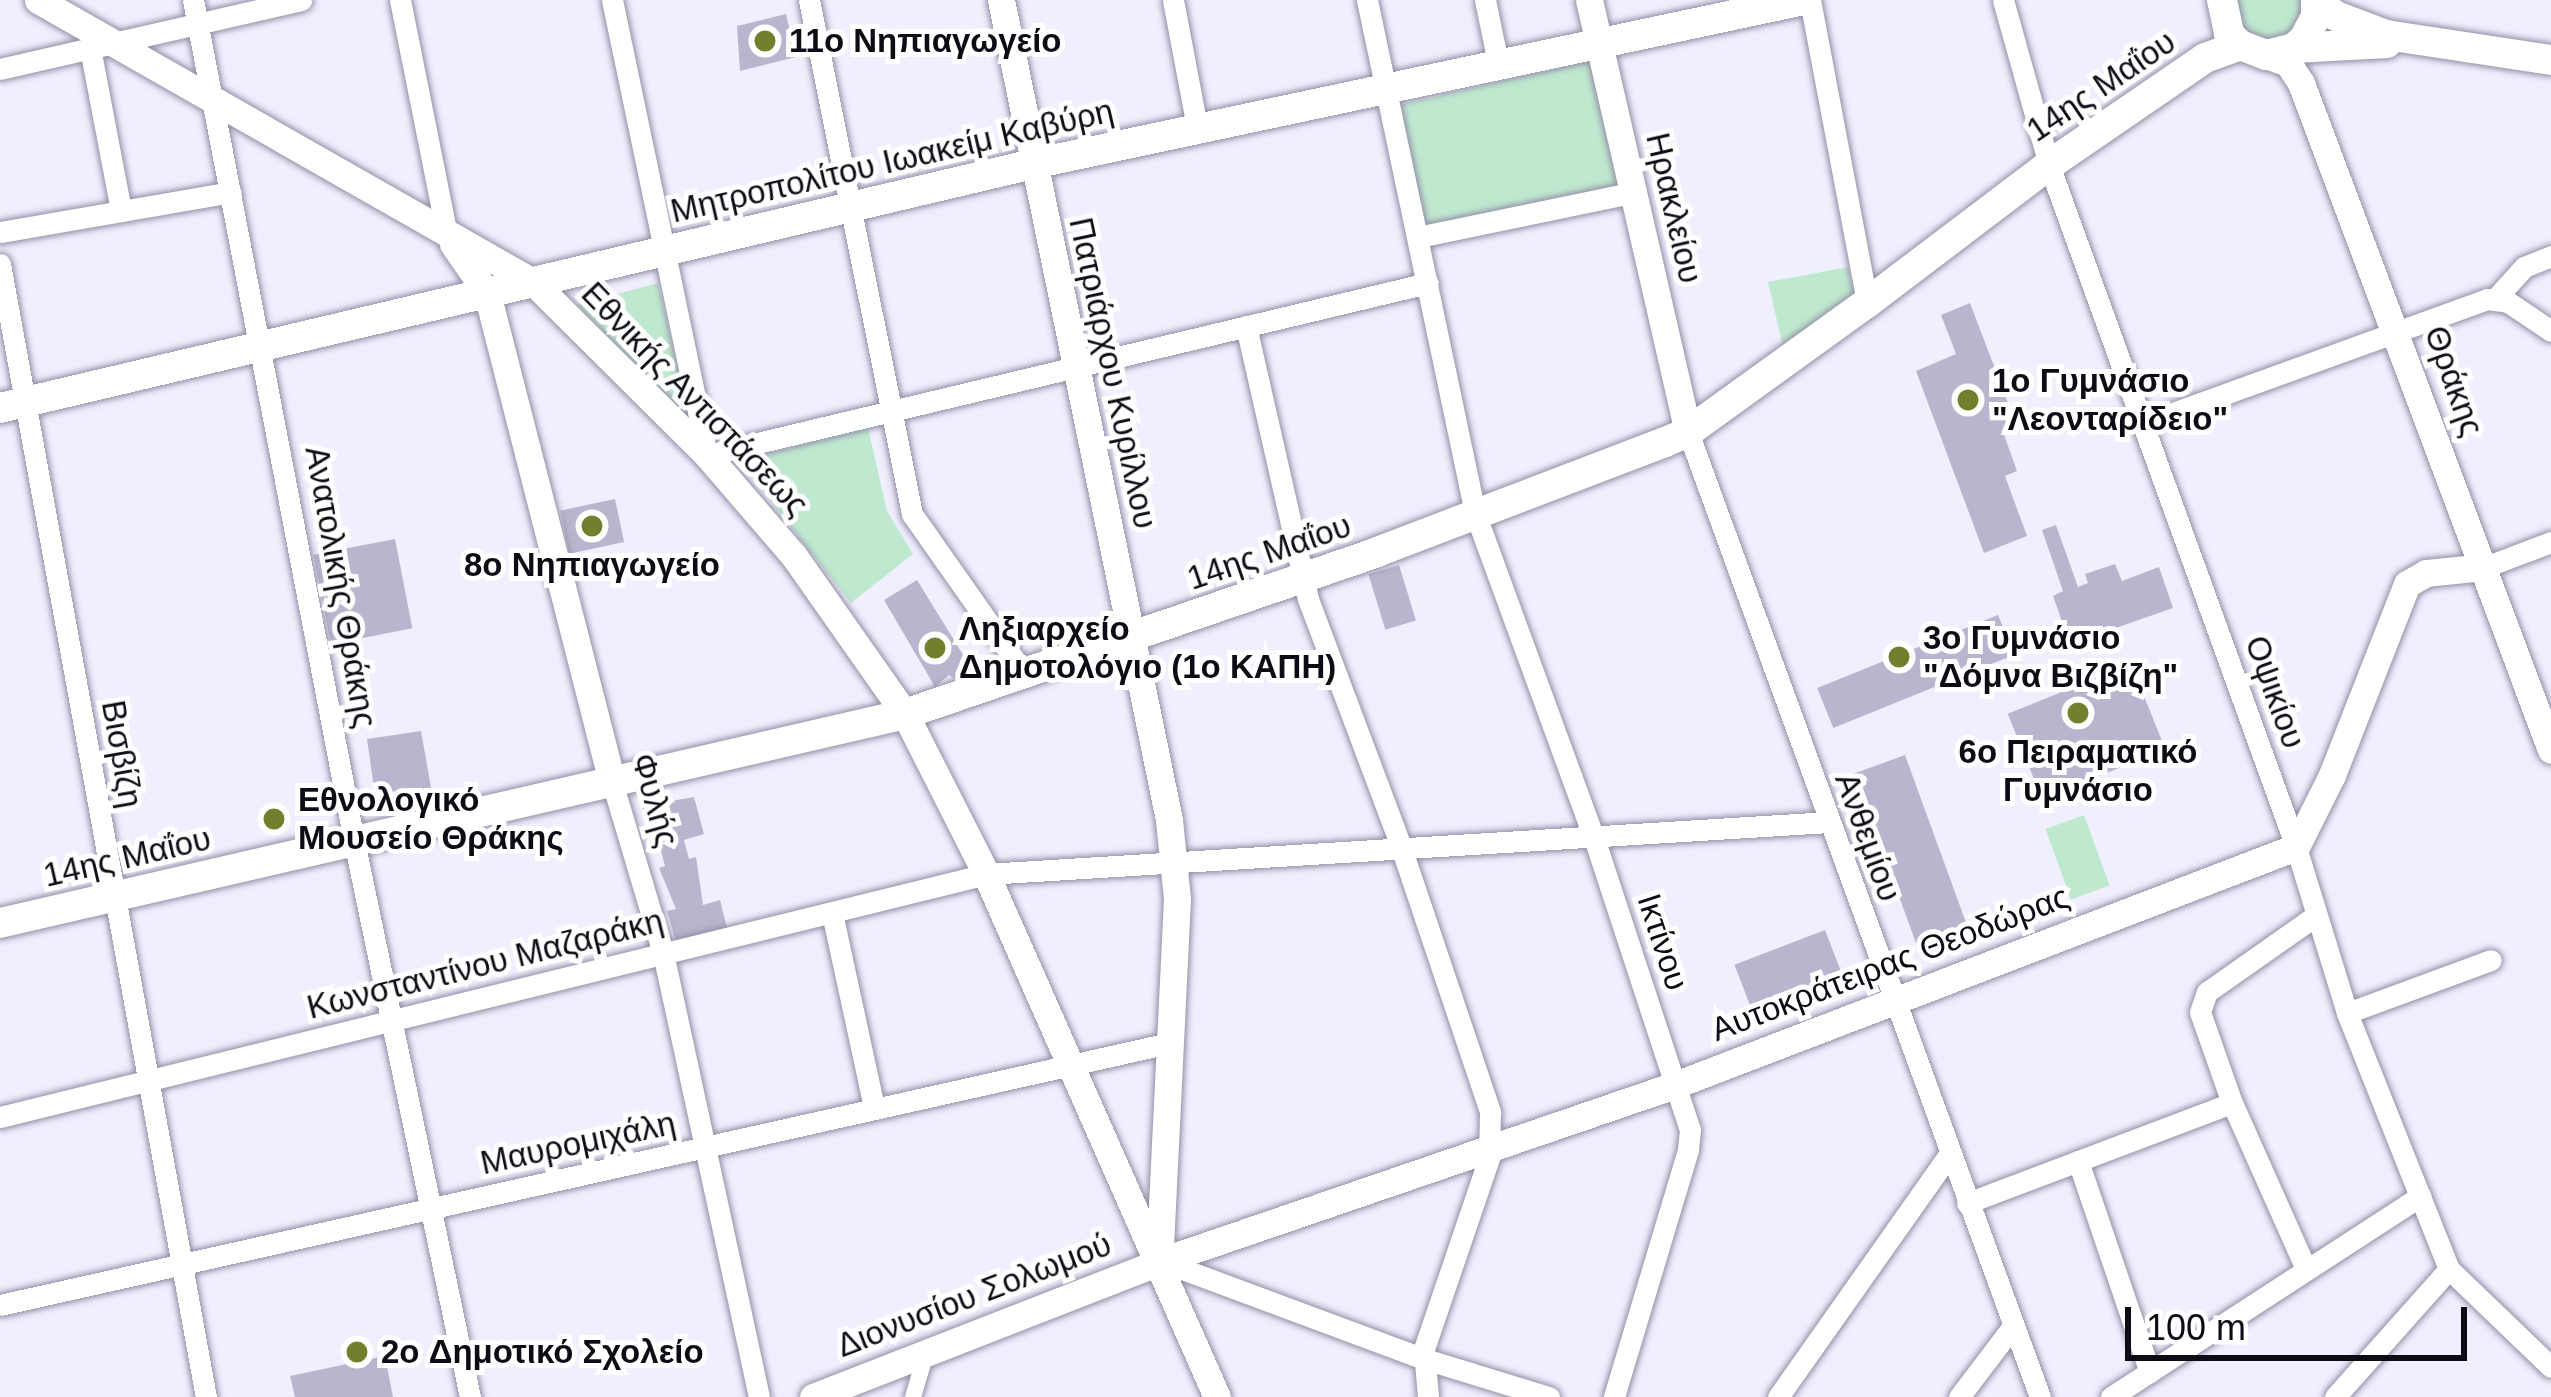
<!DOCTYPE html>
<meta charset="utf-8">
<style>
body{margin:0}
#map{position:relative;width:2551px;height:1397px;overflow:hidden;background:#f0effe;font-family:Helvetica,sans-serif}
div>[style]{position:absolute}
.green>*{inset:0;background:#bfe9cf;transform-origin:0 0}
.building>*{inset:0;background:#b8b6ce;transform-origin:0 0}
.roads{filter:drop-shadow(0 0 3px #9390a7) drop-shadow(0 0 3px #9390a7)}
.pedestrian>*{height:16px;margin:-8px;padding:0 8px;transform-origin:8px;border-radius:8px;background:#fff}
.minor>*{height:21px;margin:-10.5px;padding:0 10.5px;transform-origin:10.5px;border-radius:10.5px;background:#fff}
.tertiary>*{height:27px;margin:-13.5px;padding:0 13.5px;transform-origin:13.5px;border-radius:13.5px;background:#fff}
.secondary>*{height:30px;margin:-15px;padding:0 15px;transform-origin:15px;border-radius:15px;background:#fff}
.dots>*{width:33px;height:33px;translate:-50% -50%;box-sizing:border-box;border:6px solid #fff;border-radius:50%}
span{translate:-50% -50%;white-space:nowrap;text-align:center;line-height:1.15;-webkit-text-stroke:10px #fff;paint-order:stroke}
.poi-label{font-size:33px;color:#0d0c14;font-weight:700}
.left{translate:0 -50%;text-align:left}
.street-label{font-size:33px;color:#0d0c14}
.scale{position:absolute;left:2125px;top:1307px;width:342px;height:54px;box-sizing:border-box;border:6px solid #0d0c14;border-top:0;padding-left:15px;font-size:36px;line-height:42px;white-space:nowrap;color:#0d0c14;-webkit-text-stroke:9px #fff;paint-order:stroke}
</style>
<div id="map">
<div class="green">
<i style="clip-path:polygon(2232px 0,2308px 0,2305px 32px,2248px 44px)"></i>
<i style="left:1594px;top:60px;width:129px;height:201px;rotate:77deg"></i>
<i style="clip-path:polygon(1848px 267px,1856px 302px,1784px 351px,1768px 282px)"></i>
<i style="clip-path:polygon(658px 283px,691px 427px,577px 305px)"></i>
<i style="clip-path:polygon(868px 428px,887px 511px,913px 554px,851px 603px,739px 461px)"></i>
<i style="left:2084px;top:815px;width:75px;height:41px;rotate:70deg"></i>
</div>
<div class="building">
<i style="clip-path:polygon(786px 14px,796px 57px,740px 71px,737px 26px)"></i>
<i style="clip-path:polygon(1970px 303px,2016px 424px,2002px 429px,2017px 471px,2005px 476px,2027px 536px,1984px 553px,1916px 371px,1956px 354px,1941px 315px)"></i>
<i style="left:615px;top:499px;width:44px;height:56px;rotate:78deg"></i>
<i style="clip-path:polygon(2056px 525px,2078px 587px,2088px 583px,2085px 574px,2115px 564px,2122px 581px,2159px 567px,2173px 608px,2070px 644px,2053px 596px,2063px 591px,2042px 530px)"></i>
<i style="left:395px;top:539px;width:91px;height:83px;rotate:79deg"></i>
<i style="left:1399px;top:565px;width:58px;height:32px;rotate:73deg"></i>
<i style="clip-path:polygon(917px 580px,973px 671px,955px 679px,949px 675px,935px 687px,884px 600px)"></i>
<i style="left:1998px;top:615px;width:43px;height:195px;rotate:68deg"></i>
<i style="left:2131px;top:664px;width:92px;height:133px;rotate:68deg"></i>
<i style="clip-path:polygon(421px 731px,435px 810px,414px 813px,409px 789px,375px 795px,367px 739px)"></i>
<i style="left:1905px;top:755px;width:197px;height:54px;rotate:70deg"></i>
<i style="clip-path:polygon(694px 797px,704px 834px,684px 840px,689px 859px,696px 857px,703px 905px,720px 900px,727px 928px,676px 942px,667px 911px,676px 909px,659px 868px,665px 866px,658px 839px,652px 841px,642px 806px)"></i>
<i style="left:1825px;top:930px;width:66px;height:97px;rotate:69deg"></i>
<i style="clip-path:polygon(385px 1356px,393px 1397px,295px 1397px,290px 1376px)"></i>
</div>
<div class="roads">
<div class="pedestrian">
<i style="left:913px;top:1397px;width:46px;rotate:-73.5deg"></i>
</div>
<div class="minor">
<i style="left:193px;top:0;width:856px;rotate:79.16deg"></i>
<i style="left:354px;top:841px;width:568px;rotate:78.22deg"></i>
<i style="left:400px;top:0;width:241px;rotate:78.7deg"></i>
<i style="left:612px;top:0;width:465px;rotate:78.2deg"></i>
<i style="left:707px;top:455px;width:741px;rotate:-13.42deg"></i>
<i style="left:809px;top:0;width:524px;rotate:78.67deg"></i>
<i style="left:912px;top:514px;width:198px;rotate:54.9deg"></i>
<i style="left:1173px;top:0;width:129px;rotate:79.3deg"></i>
<i style="left:1367px;top:0;width:524px;rotate:78.11deg"></i>
<i style="left:1475px;top:513px;width:346px;rotate:69.9deg"></i>
<i style="left:1594px;top:838px;width:307px;rotate:71.8deg"></i>
<i style="left:1690px;top:1130px;width:20px;rotate:96deg"></i>
<i style="left:1688px;top:1150px;width:258px;rotate:106.7deg"></i>
<i style="left:1485px;top:0;width:64px;rotate:78.3deg"></i>
<i style="left:1810px;top:0;width:308px;rotate:79.3deg"></i>
<i style="left:2003px;top:0;width:171px;rotate:74.4deg"></i>
<i style="left:2049px;top:165px;width:725px;rotate:70.09deg"></i>
<i style="left:2296px;top:847px;width:174px;rotate:72.9deg"></i>
<i style="left:2347px;top:1013px;width:276px;rotate:68.3deg"></i>
<i style="left:2449px;top:1269px;width:141px;rotate:43.9deg"></i>
<i style="left:90px;top:48px;width:166px;rotate:79.2deg"></i>
<i style="left:0;top:69px;width:309px;rotate:-12.9deg"></i>
<i style="left:0;top:232px;width:234px;rotate:-9.8deg"></i>
<i style="left:1418px;top:237px;width:222px;rotate:-11.7deg"></i>
<i style="left:0;top:264px;width:1152px;rotate:79.7deg"></i>
<i style="left:2496px;top:298px;width:42px;rotate:-47.9deg"></i>
<i style="left:2524px;top:267px;width:29px;rotate:-22deg"></i>
<i style="left:1246px;top:326px;width:280px;rotate:77.2deg"></i>
<i style="left:1308px;top:599px;width:265px;rotate:69.4deg"></i>
<i style="left:1401px;top:847px;width:280px;rotate:71.4deg"></i>
<i style="left:1490px;top:1112px;width:46px;rotate:91.2deg"></i>
<i style="left:1489px;top:1158px;width:202px;rotate:108.8deg"></i>
<i style="left:1424px;top:1349px;width:48px;rotate:85.2deg"></i>
<i style="left:2142px;top:424px;width:367px;rotate:-19.9deg"></i>
<i style="left:2487px;top:299px;width:21px;rotate:8deg"></i>
<i style="left:2508px;top:302px;width:52px;rotate:34deg"></i>
<i style="left:1688px;top:432px;width:1027px;rotate:69.96deg"></i>
<i style="left:2485px;top:567px;width:71px;rotate:-20.7deg"></i>
<i style="left:612px;top:782px;width:178px;rotate:73.4deg"></i>
<i style="left:663px;top:953px;width:454px;rotate:77.8deg"></i>
<i style="left:832px;top:913px;width:199px;rotate:77.8deg"></i>
<i style="left:2347px;top:1013px;width:153px;rotate:-20.2deg"></i>
<i style="left:0;top:1117px;width:1016px;rotate:-13.84deg"></i>
<i style="left:986px;top:874px;width:844px;rotate:-3.53deg"></i>
<i style="left:2078px;top:1161px;width:223px;rotate:71.2deg"></i>
<i style="left:1967px;top:1203px;width:283px;rotate:-20.7deg"></i>
<i style="left:1161px;top:1261px;width:278px;rotate:20.4deg"></i>
<i style="left:1422px;top:1358px;width:133px;rotate:17.1deg"></i>
<i style="left:2306px;top:1269px;width:182px;rotate:-114deg"></i>
<i style="left:2232px;top:1103px;width:96px;rotate:-109.4deg"></i>
<i style="left:2200px;top:1012px;width:21px;rotate:-71deg"></i>
<i style="left:2207px;top:992px;width:132px;rotate:-35.1deg"></i>
<i style="left:0;top:1305px;width:1198px;rotate:-12.63deg"></i>
<i style="left:1778px;top:1397px;width:296px;rotate:-54.8deg"></i>
<i style="left:1959px;top:1397px;width:89px;rotate:-52.7deg"></i>
<i style="left:2111px;top:1397px;width:369px;rotate:-33deg"></i>
<i style="left:2335px;top:1397px;width:171px;rotate:-48.3deg"></i>
</div>
<div class="tertiary">
<i style="left:38px;top:0;width:570px;rotate:29.67deg"></i>
<i style="left:533px;top:282px;width:245px;rotate:44.8deg"></i>
<i style="left:707px;top:455px;width:133px;rotate:49.3deg"></i>
<i style="left:794px;top:556px;width:193px;rotate:54.9deg"></i>
<i style="left:905px;top:714px;width:179px;rotate:63.1deg"></i>
<i style="left:986px;top:874px;width:572px;rotate:66.17deg"></i>
<i style="left:1001px;top:0;width:837px;rotate:78.42deg"></i>
<i style="left:1169px;top:820px;width:79px;rotate:84.2deg"></i>
<i style="left:1177px;top:899px;width:351px;rotate:92.8deg"></i>
<i style="left:1589px;top:0;width:443px;rotate:77.1deg"></i>
<i style="left:2266px;top:55px;width:23px;rotate:20deg"></i>
<i style="left:2288px;top:63px;width:24px;rotate:57deg"></i>
<i style="left:2301px;top:83px;width:712px;rotate:69.45deg"></i>
<i style="left:453px;top:244px;width:60px;rotate:55.2deg"></i>
<i style="left:487px;top:293px;width:505px;rotate:75.66deg"></i>
<i style="left:813px;top:1397px;width:374px;rotate:-21.3deg"></i>
<i style="left:1161px;top:1261px;width:543px;rotate:-18.9deg"></i>
<i style="left:1675px;top:1085px;width:665px;rotate:-20.97deg"></i>
<i style="left:2296px;top:847px;width:80px;rotate:-63.4deg"></i>
<i style="left:2332px;top:775px;width:205px;rotate:-68.6deg"></i>
<i style="left:2407px;top:584px;width:22px;rotate:-30deg"></i>
<i style="left:2426px;top:573px;width:59px;rotate:-5.8deg"></i>
</div>
<div class="secondary">
<i style="left:2222px;top:0;width:35px;rotate:78deg"></i>
<i style="left:2229px;top:34px;width:16px;rotate:45deg"></i>
<i style="left:2240px;top:45px;width:28px;rotate:21deg"></i>
<i style="left:2266px;top:55px;width:29px;rotate:-14deg"></i>
<i style="left:2294px;top:48px;width:13px;rotate:-42deg"></i>
<i style="left:2304px;top:39px;width:26px;rotate:-62deg"></i>
<i style="left:2316px;top:16px;width:16px;rotate:-90deg"></i>
<i style="left:2317px;top:3px;width:23px;rotate:34deg"></i>
<i style="left:2336px;top:16px;width:53px;rotate:20.8deg"></i>
<i style="left:2386px;top:35px;width:167px;rotate:8.6deg"></i>
<i style="left:2294px;top:48px;width:93px;rotate:-3.1deg"></i>
<i style="left:0;top:408px;width:1061px;rotate:-13.29deg"></i>
<i style="left:1033px;top:164px;width:788px;rotate:-12.01deg"></i>
<i style="left:0;top:923px;width:929px;rotate:-13deg"></i>
<i style="left:905px;top:714px;width:499px;rotate:-18.9deg"></i>
<i style="left:1377px;top:552px;width:308px;rotate:-20.9deg"></i>
<i style="left:1665px;top:442px;width:25px;rotate:-23deg"></i>
<i style="left:1688px;top:432px;width:221px;rotate:-35.8deg"></i>
<i style="left:1867px;top:303px;width:228px;rotate:-37.2deg"></i>
<i style="left:2049px;top:165px;width:189px;rotate:-34.4deg"></i>
<i style="left:2205px;top:58px;width:37px;rotate:-20deg"></i>
</div>
</div>
<div class="dots">
<i style="left:765px;top:41px;background:#72802e"></i>
<i style="left:1968px;top:400px;background:#72802e"></i>
<i style="left:592px;top:526px;background:#72802e"></i>
<i style="left:935px;top:648px;background:#72802e"></i>
<i style="left:1899px;top:657px;background:#72802e"></i>
<i style="left:2078px;top:713px;background:#72802e"></i>
<i style="left:274px;top:819px;background:#72802e"></i>
<i style="left:357px;top:1352px;background:#72802e"></i>
</div>
<div class="poi-label">
<span class="left" style="left:789px;top:41px">11ο Νηπιαγωγείο</span>
<span class="left" style="left:1992px;top:400px">1ο Γυμνάσιο<br>"Λεονταρίδειο"</span>
<span style="left:592px;top:565px">8ο Νηπιαγωγείο</span>
<span class="left" style="left:959px;top:648px">Ληξιαρχείο<br>Δημοτολόγιο (1ο ΚΑΠΗ)</span>
<span class="left" style="left:1923px;top:657px">3ο Γυμνάσιο<br>"Δόμνα Βιζβίζη"</span>
<span style="left:2078px;top:771px">6ο Πειραματικό<br>Γυμνάσιο</span>
<span class="left" style="left:298px;top:819px">Εθνολογικό<br>Μουσείο Θράκης</span>
<span class="left" style="left:381px;top:1352px">2o Δημοτικό Σχολείο</span>
</div>
<div class="street-label">
<span style="left:2101px;top:86px;rotate:-34deg">14ης Μαΐου</span>
<span style="left:892px;top:161px;rotate:-13deg">Μητροπολίτου Ιωακείμ Καβύρη</span>
<span style="left:1674px;top:208px;rotate:77deg">Ηρακλείου</span>
<span style="left:1113px;top:373px;rotate:78deg">Πατριάρχου Κυρίλλου</span>
<span style="left:2454px;top:381px;rotate:70deg">Θράκης</span>
<span style="left:695px;top:399px;rotate:46deg">Εθνικής Αντιστάσεως</span>
<span style="left:1269px;top:552px;rotate:-19deg">14ης Μαΐου</span>
<span style="left:341px;top:587px;rotate:80deg">Ανατολικής Θράκης</span>
<span style="left:2275px;top:692px;rotate:70deg">Οψικίου</span>
<span style="left:122px;top:754px;rotate:80deg">Βισβίζη</span>
<span style="left:655px;top:800px;rotate:74deg">Φυλής</span>
<span style="left:1868px;top:837px;rotate:70deg">Ανθεμίου</span>
<span style="left:127px;top:857px;rotate:-13deg">14ης Μαΐου</span>
<span style="left:1663px;top:942px;rotate:72deg">Ικτίνου</span>
<span style="left:1890px;top:963px;rotate:-21deg">Αυτοκράτειρας Θεοδώρας</span>
<span style="left:485px;top:964px;rotate:-14deg">Κωνσταντίνου Μαζαράκη</span>
<span style="left:578px;top:1143px;rotate:-12deg">Μαυρομιχάλη</span>
<span style="left:974px;top:1295px;rotate:-21deg">Διονυσίου Σολωμού</span>
</div>
<div class="scale">100 m</div>
</div>
